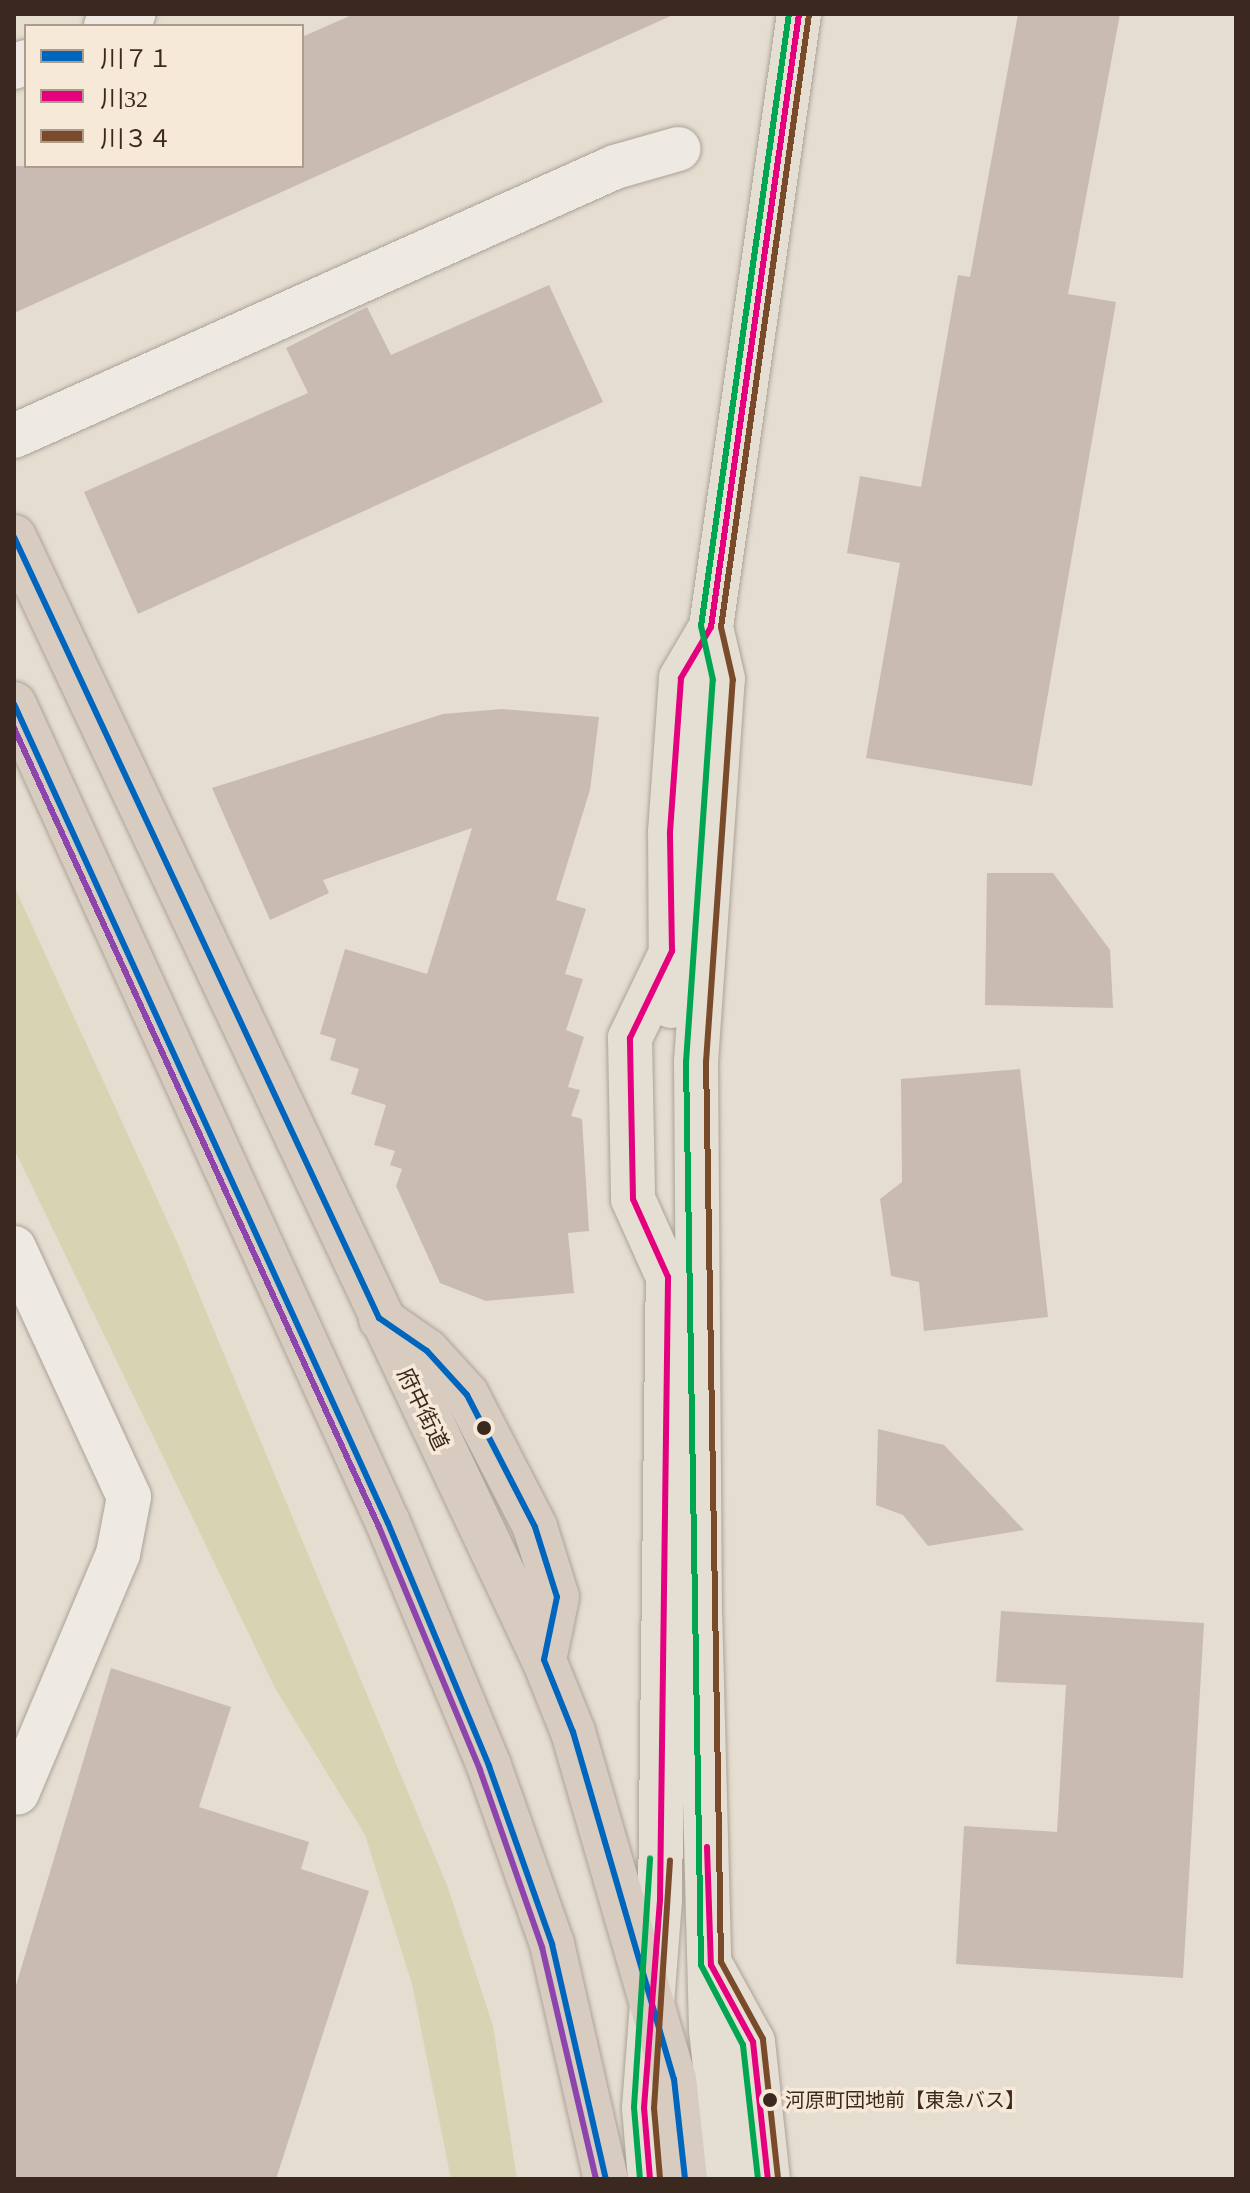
<!DOCTYPE html>
<meta charset="utf-8">
<style>
body{margin:0}
#map{position:relative;width:1250px;height:2193px;overflow:hidden;background:#e5ddd0;font-family:"Times New Roman","Noto Sans JP",serif}
div>[style]{position:absolute}
.green>*{inset:0;background:#d8d4b3}
.building>*{inset:0;background:#c9bbb1}
.roads{filter:drop-shadow(0 0 2px #aba298) drop-shadow(0 0 2px #aba298)}
.street>*{height:44px;margin:-22px;padding:0 22px;transform-origin:22px;border-radius:22px;background:#eee9e2}
.primary>*{height:44px;margin:-22px;padding:0 22px;transform-origin:22px;border-radius:22px;background:#e5ded3}
.highway>*{height:44px;margin:-22px;padding:0 22px;transform-origin:22px;border-radius:22px;background:#d8ccc1}
.bus-1>*{height:6px;margin:-3px;padding:0 3px;transform-origin:3px;border-radius:3px;background:#0065bd}
.bus-2>*{height:6px;margin:-3px;padding:0 3px;transform-origin:3px;border-radius:3px;background:#e5007d}
.bus-3>*{height:6px;margin:-3px;padding:0 3px;transform-origin:3px;border-radius:3px;background:#7a4b2a}
.bus-4>*{height:6px;margin:-3px;padding:0 3px;transform-origin:3px;border-radius:3px;background:#00a651}
.bus-5>*{height:6px;margin:-3px;padding:0 3px;transform-origin:3px;border-radius:3px;background:#8e44ad}
.dots>*{width:22px;height:22px;translate:-50% -50%;box-sizing:border-box;border:4px solid #f6e9d7;border-radius:50%}
span{translate:-50% -50%;white-space:nowrap;text-align:center;line-height:1.15;-webkit-text-stroke:7px #f6e9d7;paint-order:stroke}
.bus-label{font-size:20px;color:#3b2920}
.left{translate:0 -50%;text-align:left}
.street-label{font-size:22px;color:#3b2920}
.frame{position:absolute;inset:0;border:16px solid #3b2920;pointer-events:none}
.legend{position:absolute;left:24px;top:24px;width:280px;height:144px;box-sizing:border-box;background:#f6e9d7;border:2px solid #ab9c8e;margin:0;padding:10px 14px;list-style:none;font-size:24px;color:#3b2920}
.legend li{display:flex;align-items:center;gap:16px;height:40px}
.legend b{width:40px;border:2px solid #ab9c8e}
</style>
<div id="map">
<div class="green">
<i style="clip-path:polygon(14px 886px,177px 1242px,447px 1885px,493px 2026px,517px 2179px,451px 2179px,412px 1984px,365px 1835px,275px 1688px,14px 1149px)"></i>
</div>
<div class="building">
<i style="clip-path:polygon(354px 14px,675px 14px,14px 313px,14px 166px,302px 166px,302px 37px)"></i>
<i style="clip-path:polygon(1018px 14px,1120px 14px,1068px 294px,1116px 302px,1032px 786px,866px 758px,900px 563px,847px 553px,860px 476px,921px 487px,958px 275px,970px 277px)"></i>
<i style="clip-path:polygon(549px 285px,603px 402px,138px 614px,84px 492px,308px 393px,286px 348px,367px 307px,391px 355px)"></i>
<i style="clip-path:polygon(502px 709px,599px 717px,590px 790px,556px 900px,586px 909px,565px 974px,583px 979px,566px 1030px,584px 1037px,568px 1087px,580px 1090px,571px 1116px,582px 1119px,589px 1231px,568px 1233px,574px 1293px,486px 1301px,440px 1283px,396px 1186px,402px 1169px,390px 1165px,395px 1151px,374px 1145px,386px 1105px,351px 1094px,359px 1069px,330px 1060px,336px 1039px,320px 1034px,345px 949px,427px 974px,472px 828px,323px 880px,329px 893px,270px 920px,212px 788px,443px 714px)"></i>
<i style="clip-path:polygon(987px 873px,1053px 873px,1110px 950px,1113px 1008px,985px 1005px)"></i>
<i style="clip-path:polygon(1020px 1069px,1048px 1317px,924px 1331px,919px 1282px,891px 1276px,880px 1199px,902px 1182px,901px 1079px)"></i>
<i style="clip-path:polygon(878px 1429px,944px 1445px,1024px 1530px,928px 1546px,903px 1515px,876px 1505px)"></i>
<i style="clip-path:polygon(1001px 1611px,1204px 1623px,1183px 1978px,956px 1964px,964px 1826px,1057px 1832px,1066px 1685px,996px 1682px)"></i>
<i style="clip-path:polygon(111px 1668px,231px 1707px,199px 1807px,309px 1842px,301px 1869px,369px 1891px,276px 2179px,14px 2179px,14px 1992px)"></i>
</div>
<div class="roads">
<div class="street">
<i style="left:106px;top:26px;width:30px;rotate:-24deg"></i>
<i style="left:14px;top:67px;width:13px;rotate:-23deg"></i>
<i style="left:14px;top:436px;width:658px;rotate:-24.11deg"></i>
<i style="left:615px;top:167px;width:66px;rotate:-15.9deg"></i>
<i style="left:14px;top:1248px;width:274px;rotate:65.2deg"></i>
<i style="left:129px;top:1497px;width:58px;rotate:100.9deg"></i>
<i style="left:118px;top:1554px;width:259px;rotate:112.9deg"></i>
</div>
<div class="primary">
<i style="left:668px;top:959px;width:88px;rotate:115.7deg"></i>
<i style="left:630px;top:1038px;width:161px;rotate:88.9deg"></i>
<i style="left:633px;top:1199px;width:85px;rotate:65.8deg"></i>
<i style="left:671px;top:1006px;width:174px;rotate:-90.3deg"></i>
<i style="left:670px;top:832px;width:154px;rotate:-85.9deg"></i>
<i style="left:681px;top:678px;width:59px;rotate:-59.5deg"></i>
<i style="left:714px;top:1971px;width:81px;rotate:61.2deg"></i>
<i style="left:753px;top:2042px;width:138px;rotate:83.8deg"></i>
<i style="left:650px;top:2179px;width:71px;rotate:-94.8deg"></i>
<i style="left:644px;top:2108px;width:209px;rotate:-85.6deg"></i>
<i style="left:660px;top:1900px;width:638px;rotate:-89.28deg"></i>
<i style="left:727px;top:2179px;width:151px;rotate:-96.1deg"></i>
<i style="left:711px;top:2029px;width:412px;rotate:-91.5deg"></i>
<i style="left:700px;top:1617px;width:555px;rotate:-90.41deg"></i>
<i style="left:696px;top:1062px;width:384px;rotate:-86deg"></i>
<i style="left:723px;top:679px;width:53px;rotate:-103deg"></i>
<i style="left:711px;top:627px;width:619px;rotate:-81.83deg"></i>
</div>
<div class="highway">
<i style="left:14px;top:537px;width:1242px;rotate:64.74deg"></i>
<i style="left:544px;top:1660px;width:78px;rotate:68.1deg"></i>
<i style="left:573px;top:1732px;width:361px;rotate:73.8deg"></i>
<i style="left:674px;top:2079px;width:101px;rotate:83.7deg"></i>
<i style="left:14px;top:704px;width:900px;rotate:65.46deg"></i>
<i style="left:388px;top:1523px;width:263px;rotate:67.4deg"></i>
<i style="left:489px;top:1766px;width:189px;rotate:70.5deg"></i>
<i style="left:552px;top:1944px;width:241px;rotate:77.1deg"></i>
<i style="left:381px;top:1319px;width:56px;rotate:34.8deg"></i>
<i style="left:427px;top:1351px;width:59px;rotate:47.7deg"></i>
<i style="left:467px;top:1395px;width:148px;rotate:62.7deg"></i>
<i style="left:535px;top:1527px;width:73px;rotate:72.6deg"></i>
<i style="left:557px;top:1597px;width:64px;rotate:101.7deg"></i>
</div>
</div>
<div class="bus-1">
<i style="left:14px;top:537px;width:862px;rotate:64.95deg"></i>
<i style="left:14px;top:704px;width:900px;rotate:65.46deg"></i>
<i style="left:388px;top:1523px;width:263px;rotate:67.4deg"></i>
<i style="left:489px;top:1766px;width:189px;rotate:70.5deg"></i>
<i style="left:552px;top:1944px;width:241px;rotate:77.1deg"></i>
<i style="left:379px;top:1318px;width:58px;rotate:34.5deg"></i>
<i style="left:427px;top:1351px;width:59px;rotate:47.7deg"></i>
<i style="left:467px;top:1395px;width:148px;rotate:62.7deg"></i>
<i style="left:535px;top:1527px;width:73px;rotate:72.6deg"></i>
<i style="left:557px;top:1597px;width:64px;rotate:101.7deg"></i>
<i style="left:544px;top:1660px;width:78px;rotate:68.1deg"></i>
<i style="left:573px;top:1732px;width:361px;rotate:73.8deg"></i>
<i style="left:674px;top:2079px;width:101px;rotate:83.7deg"></i>
</div>
<div class="bus-2">
<i style="left:707px;top:1847px;width:118px;rotate:88.1deg"></i>
<i style="left:711px;top:1965px;width:88px;rotate:61.4deg"></i>
<i style="left:753px;top:2042px;width:138px;rotate:83.8deg"></i>
<i style="left:650px;top:2179px;width:71px;rotate:-94.8deg"></i>
<i style="left:644px;top:2108px;width:209px;rotate:-85.6deg"></i>
<i style="left:660px;top:1900px;width:623px;rotate:-89.26deg"></i>
<i style="left:668px;top:1277px;width:85px;rotate:-114.2deg"></i>
<i style="left:633px;top:1199px;width:161px;rotate:-91.1deg"></i>
<i style="left:630px;top:1038px;width:97px;rotate:-64.2deg"></i>
<i style="left:672px;top:951px;width:119px;rotate:-91deg"></i>
<i style="left:670px;top:832px;width:154px;rotate:-85.9deg"></i>
<i style="left:681px;top:678px;width:59px;rotate:-59.5deg"></i>
<i style="left:711px;top:627px;width:619px;rotate:-81.83deg"></i>
</div>
<div class="bus-3">
<i style="left:660px;top:2178px;width:70px;rotate:-94.9deg"></i>
<i style="left:654px;top:2108px;width:248px;rotate:-86.3deg"></i>
<i style="left:778px;top:2178px;width:140px;rotate:-96.2deg"></i>
<i style="left:763px;top:2039px;width:88px;rotate:-118.6deg"></i>
<i style="left:721px;top:1962px;width:900px;rotate:-90.95deg"></i>
<i style="left:706px;top:1062px;width:383px;rotate:-86deg"></i>
<i style="left:733px;top:680px;width:54px;rotate:-102.8deg"></i>
<i style="left:721px;top:627px;width:618px;rotate:-81.82deg"></i>
</div>
<div class="bus-4">
<i style="left:640px;top:2179px;width:72px;rotate:-94.8deg"></i>
<i style="left:634px;top:2107px;width:249px;rotate:-86.3deg"></i>
<i style="left:758px;top:2179px;width:135px;rotate:-96.4deg"></i>
<i style="left:743px;top:2045px;width:90px;rotate:-117.7deg"></i>
<i style="left:701px;top:1965px;width:903px;rotate:-90.95deg"></i>
<i style="left:686px;top:1062px;width:383px;rotate:-86deg"></i>
<i style="left:713px;top:680px;width:55px;rotate:-102.5deg"></i>
<i style="left:701px;top:626px;width:618px;rotate:-81.82deg"></i>
</div>
<div class="bus-5">
<i style="left:14px;top:728px;width:878px;rotate:65.45deg"></i>
<i style="left:379px;top:1527px;width:263px;rotate:67.4deg"></i>
<i style="left:480px;top:1770px;width:188px;rotate:70.7deg"></i>
<i style="left:542px;top:1947px;width:238px;rotate:76.9deg"></i>
</div>
<div class="dots">
<i style="left:484px;top:1428px;background:#3b2920"></i>
<i style="left:770px;top:2100px;background:#3b2920"></i>
</div>
<div class="bus-label">
<span class="left" style="left:785px;top:2100px">河原町団地前【東急バス】</span>
</div>
<div class="street-label">
<span style="left:423px;top:1409px;rotate:64deg">府中街道</span>
</div>
<div class="frame"></div>
<ul class="legend">
<li><b style="height:10px;background:#0065bd"></b>川７１</li>
<li><b style="height:10px;background:#e5007d"></b>川32</li>
<li><b style="height:10px;background:#7a4b2a"></b>川３４</li>
</ul>
</div>
